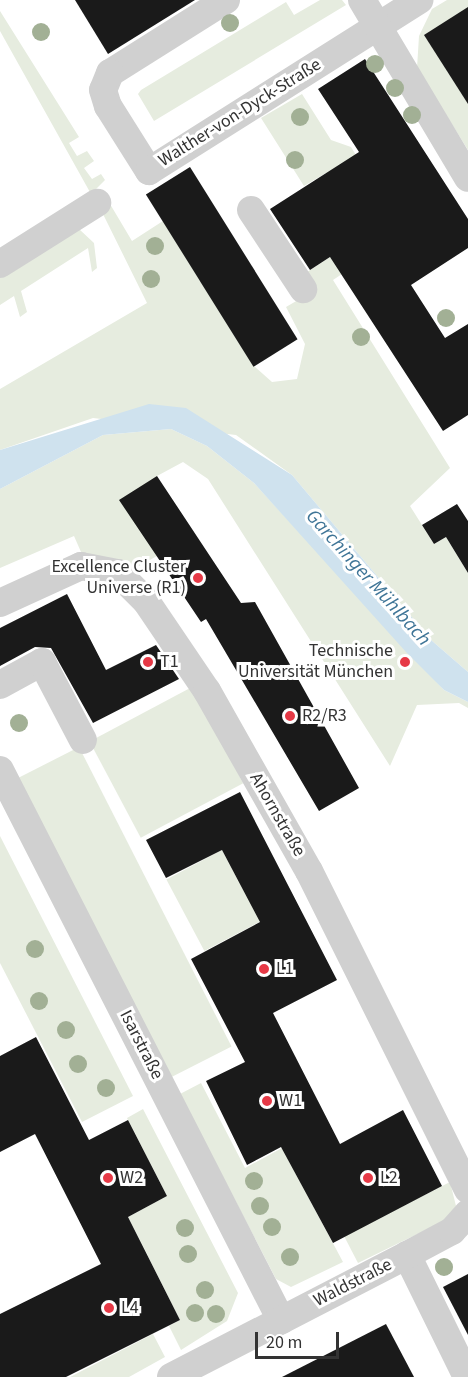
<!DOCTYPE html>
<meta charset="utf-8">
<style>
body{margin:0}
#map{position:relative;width:468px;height:1377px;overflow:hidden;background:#fff;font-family:"Source Sans 3",sans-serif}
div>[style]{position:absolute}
.green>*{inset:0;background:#e6ecdf;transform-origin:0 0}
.water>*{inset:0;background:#cfe2ee}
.building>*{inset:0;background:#1a1a1a;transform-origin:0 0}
.minor>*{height:28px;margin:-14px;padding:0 14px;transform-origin:14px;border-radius:14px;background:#d0d0d0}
.trees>*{width:18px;height:18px;margin:-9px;border-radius:50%;background:#a2b095}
.dots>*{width:16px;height:16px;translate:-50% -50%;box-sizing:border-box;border:3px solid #fff;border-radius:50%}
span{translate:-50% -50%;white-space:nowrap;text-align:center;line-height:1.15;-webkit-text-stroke:6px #fff;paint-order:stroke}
.street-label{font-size:18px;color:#333}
.poi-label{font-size:18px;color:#333}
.right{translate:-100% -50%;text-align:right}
.left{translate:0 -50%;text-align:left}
.water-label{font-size:20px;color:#3f7597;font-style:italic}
.scale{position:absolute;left:255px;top:1332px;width:84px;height:27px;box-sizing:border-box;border:3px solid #333;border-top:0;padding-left:8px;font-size:18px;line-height:21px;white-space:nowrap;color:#333;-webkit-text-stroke:4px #fff;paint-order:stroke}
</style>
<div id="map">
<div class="green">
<i style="clip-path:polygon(320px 0,342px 0,346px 5px,154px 121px,138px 94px,141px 90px,286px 2px,294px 15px)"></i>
<i style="clip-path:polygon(447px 0,468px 0,468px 150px,417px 68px,419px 36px,432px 9px)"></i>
<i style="clip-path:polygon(0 11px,79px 137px,69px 143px,77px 156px,87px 151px,94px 161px,84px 168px,92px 179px,101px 174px,105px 180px,91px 194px,0 31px)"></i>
<i style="clip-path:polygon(302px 94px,331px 140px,351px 147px,380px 194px,351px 213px,326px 173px,304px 186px,261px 118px)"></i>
<i style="clip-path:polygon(110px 204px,132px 241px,163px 221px,254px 366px,272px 382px,297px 379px,305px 344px,286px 307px,310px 293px,307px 272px,330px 257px,342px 274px,333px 280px,450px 468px,410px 506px,434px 544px,446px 537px,468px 573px,468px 672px,431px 640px,292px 475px,236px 435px,93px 418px,0 450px,0 389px,147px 303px,101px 210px)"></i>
<i style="clip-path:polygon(79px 229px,94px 243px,97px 268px,92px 272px,88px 248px,21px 291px,27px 312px,20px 317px,14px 296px,0 305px,0 278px)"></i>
<i style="clip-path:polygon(171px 429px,207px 446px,254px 483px,444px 690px,468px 702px,468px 708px,459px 703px,417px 705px,390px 766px,208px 479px,183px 462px,157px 476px,157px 556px,130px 571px,81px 552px,74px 536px,0 568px,0 489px,103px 435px)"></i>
<i style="left:192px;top:687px;width:109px;height:116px;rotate:62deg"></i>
<i style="left:79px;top:747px;width:336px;height:75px;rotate:63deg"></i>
<i style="clip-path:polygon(0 836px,133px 1096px,82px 1122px,0 963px)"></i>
<i style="left:222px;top:850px;width:81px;height:63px;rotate:62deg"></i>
<i style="clip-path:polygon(201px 1083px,245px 1168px,282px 1148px,343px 1262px,291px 1287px,276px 1279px,180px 1094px)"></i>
<i style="clip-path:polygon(143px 1109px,238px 1293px,227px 1321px,181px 1350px,169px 1326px,180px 1320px,128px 1217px,167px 1196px,127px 1118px)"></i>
<i style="clip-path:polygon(450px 1182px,456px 1206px,444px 1221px,358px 1263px,344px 1236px)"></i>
<i style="clip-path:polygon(153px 1334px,165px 1357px,129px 1377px,70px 1377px)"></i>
</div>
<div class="water">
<i style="clip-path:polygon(149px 404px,186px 408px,292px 475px,431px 640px,468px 672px,468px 702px,444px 690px,406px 652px,254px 483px,207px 446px,171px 429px,103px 435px,0 489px,0 450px)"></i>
</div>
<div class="building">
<i style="clip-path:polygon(75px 0,195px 0,108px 54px)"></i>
<i style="clip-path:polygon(468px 7px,468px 104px,424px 35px)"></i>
<i style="clip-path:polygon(365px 59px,468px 219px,468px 248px,411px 285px,445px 338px,468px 324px,468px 415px,443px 431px,330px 257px,310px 270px,270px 209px,359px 152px,318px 89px)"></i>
<i style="left:190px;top:167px;width:203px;height:52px;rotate:58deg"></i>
<i style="clip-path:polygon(157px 476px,241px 603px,255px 602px,359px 788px,319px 811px,206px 619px,201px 622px,119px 500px)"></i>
<i style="clip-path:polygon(457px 504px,468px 521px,468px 573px,446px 537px,434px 544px,422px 525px)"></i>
<i style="clip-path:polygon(67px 594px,106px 670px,156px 645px,179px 679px,93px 723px,51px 648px,35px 647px,0 666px,0 628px)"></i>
<i style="clip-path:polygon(240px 792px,337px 980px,273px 1013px,340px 1144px,403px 1110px,442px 1186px,333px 1243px,281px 1147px,247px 1165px,206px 1081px,245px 1062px,191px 959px,260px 922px,222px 850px,166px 878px,146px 840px)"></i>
<i style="clip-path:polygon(36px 1037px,89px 1140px,128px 1120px,167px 1196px,128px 1217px,180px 1320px,66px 1377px,0 1377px,0 1314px,101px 1264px,35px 1134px,0 1152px,0 1056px)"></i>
<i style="clip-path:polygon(468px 1274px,468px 1335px,443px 1287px)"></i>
<i style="clip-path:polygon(386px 1324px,414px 1377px,282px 1377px)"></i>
</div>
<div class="minor">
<i style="left:226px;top:0;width:137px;rotate:147.8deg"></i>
<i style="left:110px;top:73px;width:18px;rotate:112deg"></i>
<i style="left:103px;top:90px;width:17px;rotate:73deg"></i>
<i style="left:108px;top:106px;width:77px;rotate:57.8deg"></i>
<i style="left:149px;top:171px;width:320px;rotate:-32.3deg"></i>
<i style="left:362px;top:0;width:207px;rotate:59.2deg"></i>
<i style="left:251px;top:210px;width:95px;rotate:56.6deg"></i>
<i style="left:0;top:264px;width:115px;rotate:-32.2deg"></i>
<i style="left:0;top:603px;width:89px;rotate:-24.6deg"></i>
<i style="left:81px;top:566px;width:38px;rotate:11deg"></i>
<i style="left:118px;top:573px;width:40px;rotate:45deg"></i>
<i style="left:146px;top:601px;width:109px;rotate:55.9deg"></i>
<i style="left:207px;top:691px;width:207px;rotate:60.5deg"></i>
<i style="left:309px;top:871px;width:356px;rotate:63.5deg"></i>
<i style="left:0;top:685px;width:48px;rotate:-28.7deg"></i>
<i style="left:42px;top:662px;width:88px;rotate:62.3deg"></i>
<i style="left:0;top:770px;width:618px;rotate:62.94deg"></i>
<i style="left:171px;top:1377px;width:266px;rotate:-27.3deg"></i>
<i style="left:467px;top:1377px;width:136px;rotate:-116.2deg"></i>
<i style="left:407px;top:1255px;width:51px;rotate:-28.1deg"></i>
<i style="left:452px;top:1231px;width:24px;rotate:-48deg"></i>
</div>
<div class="trees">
<i style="left:230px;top:23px"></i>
<i style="left:41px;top:32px"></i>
<i style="left:375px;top:64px"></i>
<i style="left:395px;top:88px"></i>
<i style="left:412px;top:115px"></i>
<i style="left:300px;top:117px"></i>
<i style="left:295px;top:160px"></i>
<i style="left:155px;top:246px"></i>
<i style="left:151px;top:279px"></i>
<i style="left:446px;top:318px"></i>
<i style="left:361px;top:337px"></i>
<i style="left:19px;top:723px"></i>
<i style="left:35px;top:949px"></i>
<i style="left:39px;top:1001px"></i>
<i style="left:66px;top:1030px"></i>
<i style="left:78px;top:1064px"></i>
<i style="left:106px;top:1088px"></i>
<i style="left:254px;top:1181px"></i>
<i style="left:260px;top:1206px"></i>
<i style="left:272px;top:1227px"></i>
<i style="left:185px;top:1228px"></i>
<i style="left:188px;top:1254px"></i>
<i style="left:290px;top:1257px"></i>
<i style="left:444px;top:1267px"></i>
<i style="left:205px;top:1290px"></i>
<i style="left:195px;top:1313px"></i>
<i style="left:216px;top:1314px"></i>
</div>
<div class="dots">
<i style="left:198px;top:578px;background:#e63946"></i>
<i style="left:148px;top:662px;background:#e63946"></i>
<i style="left:405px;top:662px;background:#e63946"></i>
<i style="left:290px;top:716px;background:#e63946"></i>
<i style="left:264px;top:969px;background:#e63946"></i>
<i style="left:267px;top:1101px;background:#e63946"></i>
<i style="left:108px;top:1178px;background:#e63946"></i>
<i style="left:368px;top:1178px;background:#e63946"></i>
<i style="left:109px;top:1308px;background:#e63946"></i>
</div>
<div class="street-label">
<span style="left:240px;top:113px;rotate:-32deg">Walther-von-Dyck-Straße</span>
<span style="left:277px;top:815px;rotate:60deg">Ahornstraße</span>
<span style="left:141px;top:1045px;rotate:63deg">Isarstraße</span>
<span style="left:353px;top:1283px;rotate:-27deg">Waldstraße</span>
</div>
<div class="poi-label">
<span class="right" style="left:186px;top:578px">Excellence Cluster<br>Universe (R1)</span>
<span class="right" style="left:393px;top:662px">Technische<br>Universität München</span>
<span class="left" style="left:160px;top:662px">T1</span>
<span class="left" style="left:302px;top:716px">R2/R3</span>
<span class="left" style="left:276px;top:969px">L1</span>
<span class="left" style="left:279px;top:1101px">W1</span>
<span class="left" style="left:120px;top:1178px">W2</span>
<span class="left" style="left:380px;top:1178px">L2</span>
<span class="left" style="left:121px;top:1308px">L4</span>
</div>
<div class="water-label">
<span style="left:368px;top:578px;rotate:48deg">Garchinger Mühlbach</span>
</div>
<div class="scale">20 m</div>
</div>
